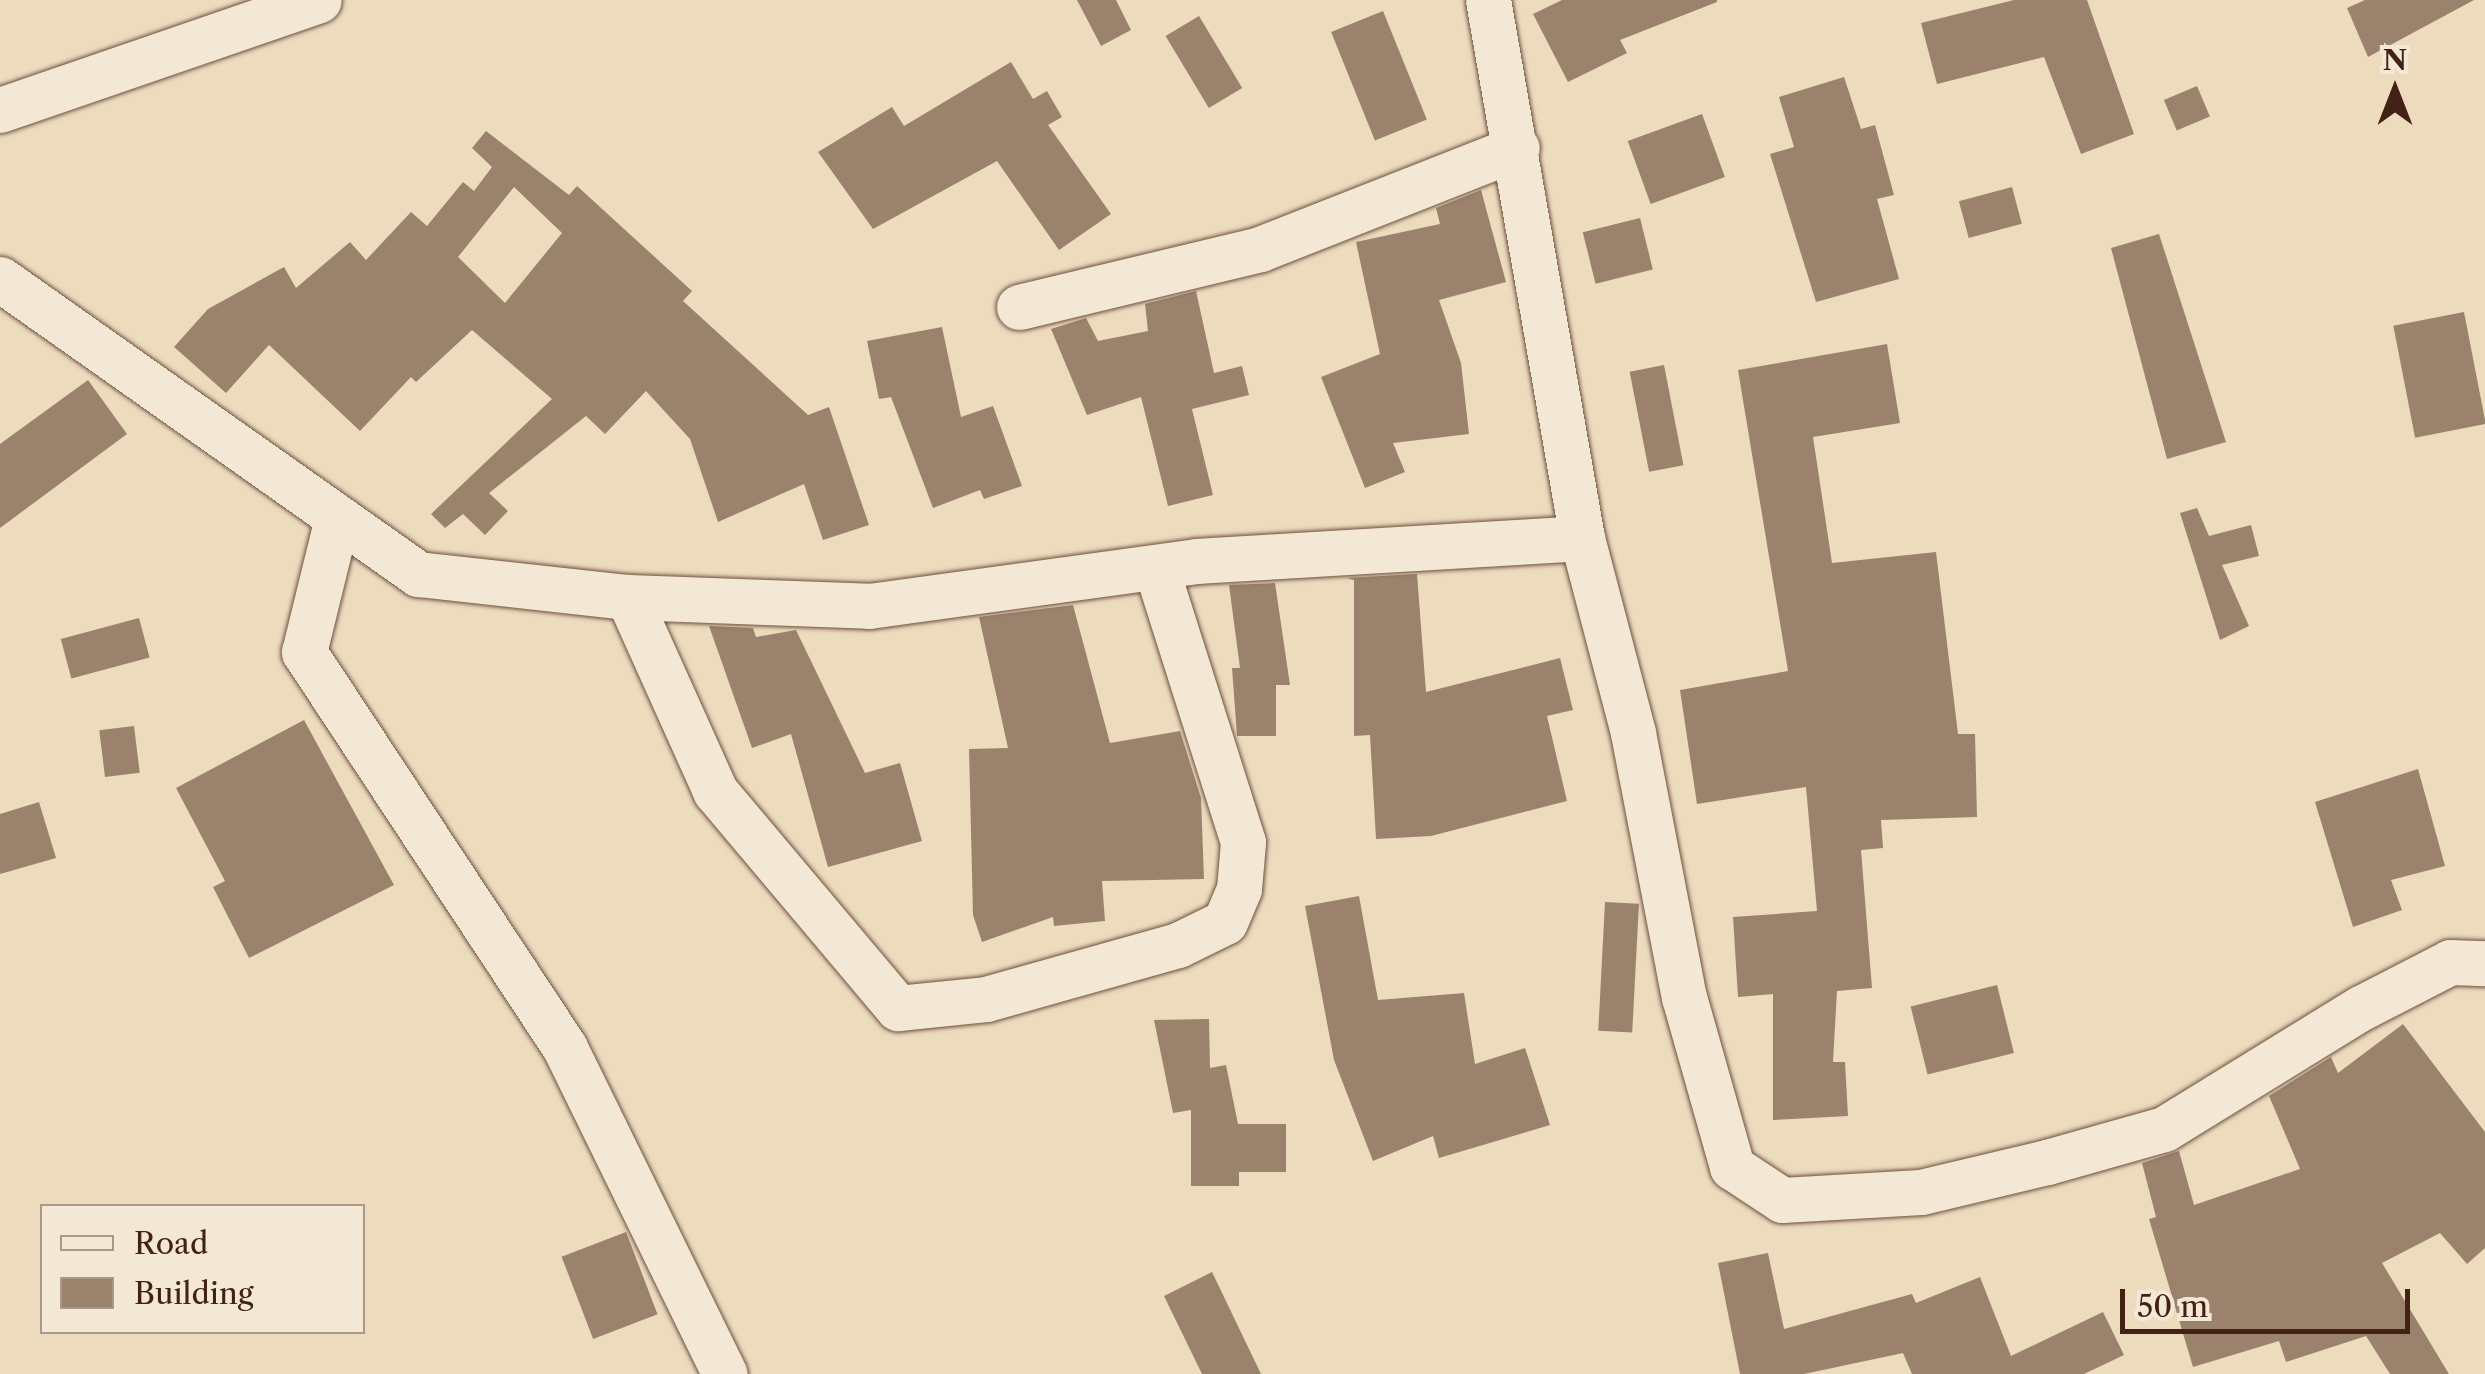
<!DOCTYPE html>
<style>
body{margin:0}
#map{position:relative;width:2485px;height:1374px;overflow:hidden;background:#eddbbe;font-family:"Libre Caslon Text",serif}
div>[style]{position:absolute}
.building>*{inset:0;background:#9b826c;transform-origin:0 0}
.roads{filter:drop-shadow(0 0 2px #6e503e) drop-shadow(0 0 2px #6e503e)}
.minor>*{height:45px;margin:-22.5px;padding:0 22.5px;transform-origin:22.5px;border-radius:22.5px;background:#f3e8d5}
span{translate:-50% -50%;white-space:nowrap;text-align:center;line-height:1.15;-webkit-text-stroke:9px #f3e8d5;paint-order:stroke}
.legend{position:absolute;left:40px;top:1204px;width:325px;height:130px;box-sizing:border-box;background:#f3e8d5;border:2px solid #ad9888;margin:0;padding:12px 18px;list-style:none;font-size:30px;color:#432114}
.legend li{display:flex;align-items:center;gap:20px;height:50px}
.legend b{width:50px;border:2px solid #ad9888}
.north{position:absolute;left:2345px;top:40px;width:100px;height:100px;-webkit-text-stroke:8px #f3e8d5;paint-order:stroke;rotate:0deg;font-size:28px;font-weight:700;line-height:40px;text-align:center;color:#432114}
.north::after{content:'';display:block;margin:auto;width:35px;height:45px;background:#432114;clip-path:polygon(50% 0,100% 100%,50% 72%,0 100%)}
.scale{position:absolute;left:2120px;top:1289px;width:290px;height:45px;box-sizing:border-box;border:5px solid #432114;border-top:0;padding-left:12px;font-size:30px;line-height:35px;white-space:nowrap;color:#432114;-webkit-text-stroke:8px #f3e8d5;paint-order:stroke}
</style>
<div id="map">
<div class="building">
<i style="clip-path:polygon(1077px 0,1116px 0,1131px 30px,1101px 46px)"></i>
<i style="clip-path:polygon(1562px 0,1717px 0,1717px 2px,1620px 40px,1627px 53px,1568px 82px,1533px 14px)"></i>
<i style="clip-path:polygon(2014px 0,2087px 0,2134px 134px,2081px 154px,2044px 57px,1937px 84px,1921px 23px)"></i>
<i style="clip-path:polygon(2365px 0,2474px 0,2368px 57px,2347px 8px)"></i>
<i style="left:1383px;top:11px;width:117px;height:56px;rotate:68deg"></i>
<i style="left:1199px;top:16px;width:84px;height:39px;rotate:59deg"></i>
<i style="clip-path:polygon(1011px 62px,1033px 99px,1047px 91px,1062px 117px,1048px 125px,1111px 214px,1059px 250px,997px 161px,873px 229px,818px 152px,892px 107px,904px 126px)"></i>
<i style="clip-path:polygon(1844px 77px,1861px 129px,1875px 125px,1894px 195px,1877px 199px,1899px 279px,1816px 302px,1770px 154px,1794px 147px,1779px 97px)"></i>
<i style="left:2197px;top:86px;width:33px;height:36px;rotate:67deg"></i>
<i style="left:1702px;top:114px;width:67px;height:79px;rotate:70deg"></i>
<i style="clip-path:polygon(evenodd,486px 131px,569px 195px,577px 186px,692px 291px,683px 301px,808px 415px,829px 407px,869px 525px,823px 540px,804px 484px,718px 522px,690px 439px,646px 391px,605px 434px,586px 416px,489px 493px,508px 511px,485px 535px,463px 514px,445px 528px,431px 514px,552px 399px,472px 330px,416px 382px,411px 377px,360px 431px,269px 345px,226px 393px,174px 347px,208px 309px,284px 267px,296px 288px,350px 242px,366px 260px,411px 212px,427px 226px,463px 182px,474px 191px,492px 167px,472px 148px,486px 131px,514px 187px,562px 233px,505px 303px,458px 257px,514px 187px)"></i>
<i style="left:2012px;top:187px;width:38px;height:55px;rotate:75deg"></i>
<i style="clip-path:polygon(1481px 190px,1506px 282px,1439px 300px,1461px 363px,1469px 434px,1393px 443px,1405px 472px,1365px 488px,1321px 377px,1380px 354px,1356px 242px,1440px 224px,1436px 208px)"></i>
<i style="left:1640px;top:218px;width:53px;height:59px;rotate:76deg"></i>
<i style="clip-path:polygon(2159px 234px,2226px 442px,2167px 459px,2111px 248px)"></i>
<i style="clip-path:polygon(1196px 291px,1214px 373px,1242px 366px,1249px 395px,1192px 409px,1213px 495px,1168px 506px,1141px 397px,1087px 415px,1051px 329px,1086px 318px,1098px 341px,1148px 331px,1145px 304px)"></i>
<i style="left:2464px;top:312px;width:114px;height:72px;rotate:79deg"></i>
<i style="clip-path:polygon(942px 327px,961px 417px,993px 406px,1022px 486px,984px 499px,980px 490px,933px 508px,891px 397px,879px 399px,867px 341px)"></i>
<i style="clip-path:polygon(1887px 344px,1900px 423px,1813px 437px,1832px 563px,1936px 552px,1958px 734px,1975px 734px,1977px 817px,1881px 820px,1883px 848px,1861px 850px,1872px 988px,1837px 991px,1833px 1062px,1845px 1062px,1848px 1116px,1773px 1120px,1773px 994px,1738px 997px,1733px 917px,1817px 911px,1806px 787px,1697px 804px,1680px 690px,1788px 671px,1738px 370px)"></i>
<i style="left:1664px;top:365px;width:102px;height:35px;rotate:79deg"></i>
<i style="clip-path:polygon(88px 380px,127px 434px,0 528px,0 444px)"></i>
<i style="clip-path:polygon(2197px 508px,2209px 536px,2251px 525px,2259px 556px,2222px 565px,2249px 626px,2220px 640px,2180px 513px)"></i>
<i style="clip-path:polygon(1417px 574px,1426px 692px,1560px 658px,1573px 710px,1547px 716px,1567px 801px,1431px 836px,1376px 839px,1370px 735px,1354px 736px,1354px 580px,1347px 578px)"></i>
<i style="clip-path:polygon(1275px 583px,1290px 685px,1276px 685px,1276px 736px,1237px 736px,1232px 668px,1240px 668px,1229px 585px)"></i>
<i style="clip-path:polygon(1073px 605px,1110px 743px,1180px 731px,1201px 798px,1204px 879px,1102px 881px,1105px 921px,1054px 926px,1053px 917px,982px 942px,973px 915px,969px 749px,1008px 748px,979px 617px)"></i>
<i style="left:139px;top:618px;width:41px;height:81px;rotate:75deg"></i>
<i style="clip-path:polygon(709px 626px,753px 628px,756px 637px,796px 630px,865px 773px,900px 763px,922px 841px,828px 867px,791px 734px,752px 748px)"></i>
<i style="clip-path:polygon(304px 720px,394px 885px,249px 958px,213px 887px,225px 881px,176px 788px)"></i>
<i style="left:134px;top:726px;width:47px;height:35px;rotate:83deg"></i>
<i style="clip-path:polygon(2418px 769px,2445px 866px,2391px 880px,2402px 910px,2353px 927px,2315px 802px)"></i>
<i style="clip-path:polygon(39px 802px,56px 858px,0 874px,0 814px)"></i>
<i style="clip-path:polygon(1359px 896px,1378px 1000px,1464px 993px,1475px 1064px,1525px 1048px,1550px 1125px,1439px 1158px,1433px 1136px,1373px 1161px,1334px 1060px,1305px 906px)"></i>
<i style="left:1605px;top:902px;width:34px;height:129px;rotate:3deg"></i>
<i style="left:1997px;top:985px;width:70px;height:89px;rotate:76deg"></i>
<i style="clip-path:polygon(1209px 1019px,1210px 1068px,1226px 1065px,1238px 1124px,1286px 1124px,1286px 1172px,1239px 1172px,1239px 1186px,1191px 1186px,1191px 1110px,1173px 1113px,1154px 1020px)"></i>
<i style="clip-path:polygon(2403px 1024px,2485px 1132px,2485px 1248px,2467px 1264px,2440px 1233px,2382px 1263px,2449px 1374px,2390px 1374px,2366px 1336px,2286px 1362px,2279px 1341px,2193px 1367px,2149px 1219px,2156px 1217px,2142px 1163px,2179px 1151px,2194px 1205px,2300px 1169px,2269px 1096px,2331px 1057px,2338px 1073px)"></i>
<i style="left:626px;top:1232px;width:88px;height:69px;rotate:69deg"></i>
<i style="clip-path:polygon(1768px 1253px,1784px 1329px,1912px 1294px,1916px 1303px,1980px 1277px,2011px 1356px,2103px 1312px,2124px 1355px,2084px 1374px,1912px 1374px,1903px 1353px,1804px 1374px,1740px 1374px,1718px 1263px)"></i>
<i style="clip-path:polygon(1212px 1272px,1261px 1374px,1202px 1374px,1164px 1296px)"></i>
</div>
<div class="roads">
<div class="minor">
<i style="left:1488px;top:0;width:546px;rotate:80.09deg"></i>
<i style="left:1582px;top:538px;width:202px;rotate:75.3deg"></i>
<i style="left:1633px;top:733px;width:269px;rotate:79.1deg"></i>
<i style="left:1684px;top:997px;width:177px;rotate:74.2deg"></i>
<i style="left:1732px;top:1167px;width:60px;rotate:33.4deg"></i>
<i style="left:1782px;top:1200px;width:139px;rotate:-3.3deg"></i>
<i style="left:1921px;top:1192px;width:130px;rotate:-13.4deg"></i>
<i style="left:2047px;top:1162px;width:122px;rotate:-15.8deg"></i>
<i style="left:2164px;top:1129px;width:231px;rotate:-31.6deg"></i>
<i style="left:2361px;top:1008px;width:100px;rotate:-27.3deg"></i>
<i style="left:2450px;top:962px;width:35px;rotate:2deg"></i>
<i style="left:0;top:110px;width:337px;rotate:-19deg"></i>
<i style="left:0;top:279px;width:512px;rotate:35.21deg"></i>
<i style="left:418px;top:574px;width:211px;rotate:6.3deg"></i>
<i style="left:628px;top:597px;width:241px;rotate:2.1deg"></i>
<i style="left:869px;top:606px;width:331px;rotate:-7.8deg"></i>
<i style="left:1197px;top:561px;width:386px;rotate:-3.4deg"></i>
<i style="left:1019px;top:307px;width:248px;rotate:-13.5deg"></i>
<i style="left:1260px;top:249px;width:276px;rotate:-21.5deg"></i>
<i style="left:337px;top:518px;width:138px;rotate:103.8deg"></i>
<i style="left:304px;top:652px;width:474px;rotate:56.6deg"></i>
<i style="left:565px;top:1048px;width:363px;rotate:63.9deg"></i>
<i style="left:628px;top:597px;width:213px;rotate:65.8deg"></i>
<i style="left:715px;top:791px;width:284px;rotate:49.9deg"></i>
<i style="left:898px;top:1008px;width:88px;rotate:-5.8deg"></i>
<i style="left:986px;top:999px;width:199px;rotate:-15.7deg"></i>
<i style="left:1178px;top:945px;width:52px;rotate:-26.1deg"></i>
<i style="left:1225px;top:922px;width:36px;rotate:-67deg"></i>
<i style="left:1239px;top:889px;width:47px;rotate:-85.1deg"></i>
<i style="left:1243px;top:842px;width:288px;rotate:-107.6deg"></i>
</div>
</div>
<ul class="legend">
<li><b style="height:12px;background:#f3e8d5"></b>Road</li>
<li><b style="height:28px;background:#9b826c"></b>Building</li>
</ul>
<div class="north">N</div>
<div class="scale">50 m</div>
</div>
